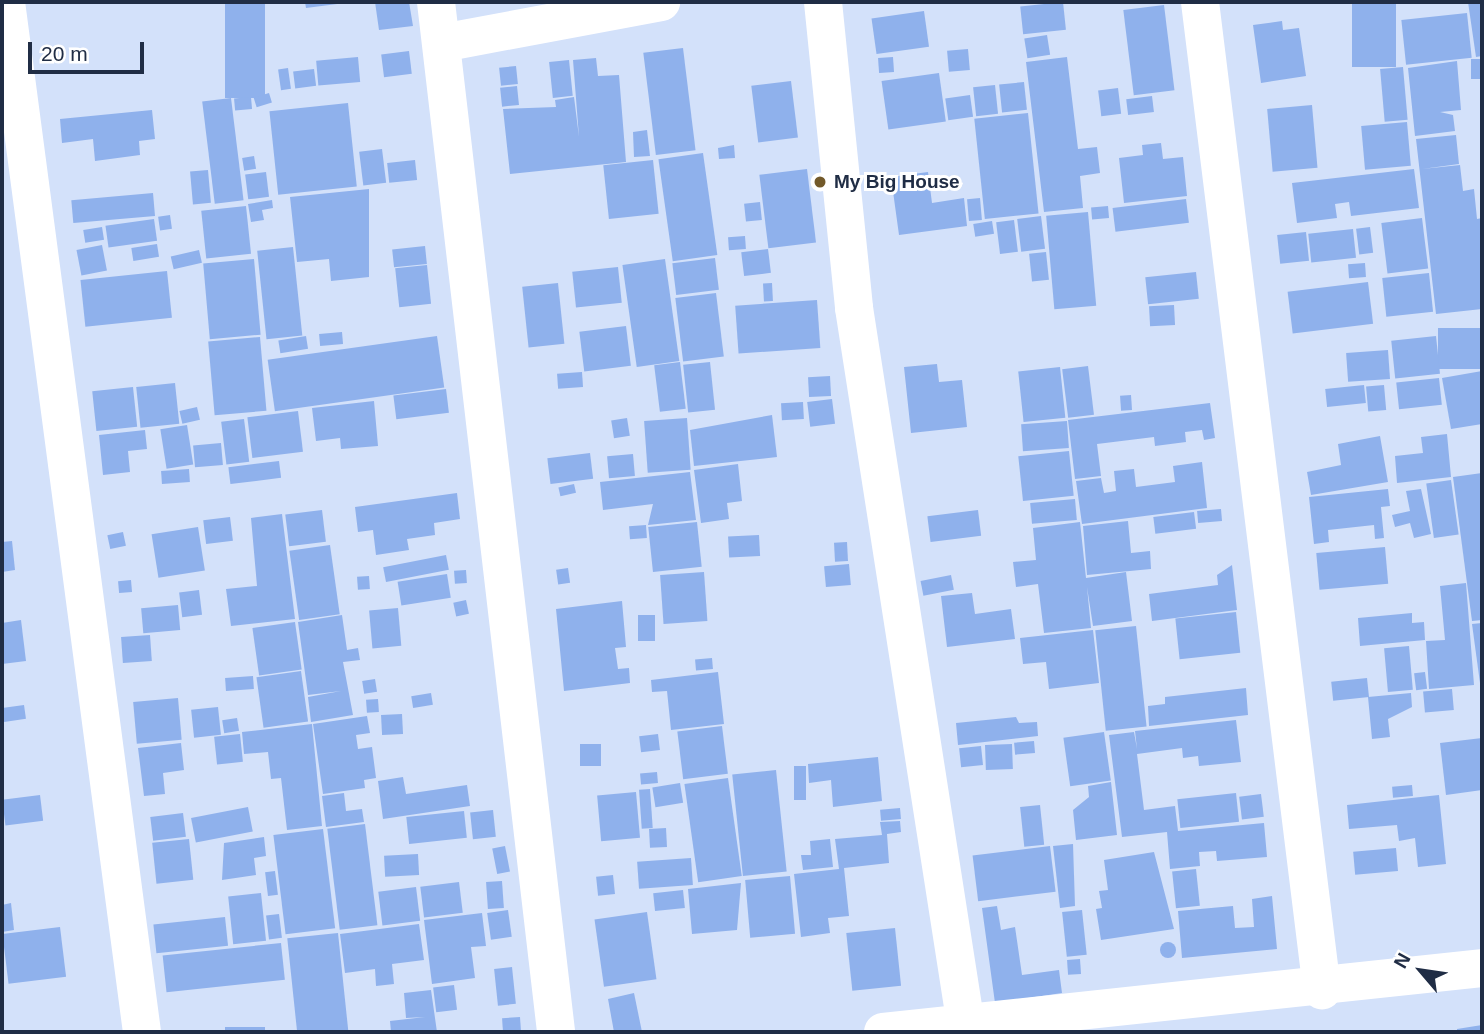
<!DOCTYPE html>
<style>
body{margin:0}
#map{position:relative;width:1484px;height:1034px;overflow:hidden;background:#d3e1fa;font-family:Helvetica,sans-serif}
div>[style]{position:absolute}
.building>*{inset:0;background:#8fb1ec;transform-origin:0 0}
.round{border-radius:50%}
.minor>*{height:38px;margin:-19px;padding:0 19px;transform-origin:19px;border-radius:19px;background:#fff}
.dots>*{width:19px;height:19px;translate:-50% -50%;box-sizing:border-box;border:4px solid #fff;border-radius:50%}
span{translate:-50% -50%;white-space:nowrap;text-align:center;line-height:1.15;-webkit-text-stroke:6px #fff;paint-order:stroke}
.poi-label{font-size:19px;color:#202d45;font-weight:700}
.left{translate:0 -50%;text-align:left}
.frame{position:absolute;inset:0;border:4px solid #202d45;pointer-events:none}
.north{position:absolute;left:1386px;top:936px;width:70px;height:70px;-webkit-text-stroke:5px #fff;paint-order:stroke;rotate:299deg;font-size:19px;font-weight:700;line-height:28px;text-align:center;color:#202d45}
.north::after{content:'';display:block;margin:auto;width:24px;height:32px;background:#202d45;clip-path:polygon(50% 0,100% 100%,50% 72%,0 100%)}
.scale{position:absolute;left:28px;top:42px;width:116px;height:32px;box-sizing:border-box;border:4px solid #202d45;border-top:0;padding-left:9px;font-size:21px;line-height:24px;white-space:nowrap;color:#202d45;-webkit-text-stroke:5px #fff;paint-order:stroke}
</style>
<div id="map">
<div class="building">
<i style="left:225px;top:2px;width:40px;height:96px"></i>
<i style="clip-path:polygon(305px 2px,345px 2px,345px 3px,306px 8px)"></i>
<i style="clip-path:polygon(375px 2px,409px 2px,413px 26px,379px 30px)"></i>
<i style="left:1063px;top:2px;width:28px;height:43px;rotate:84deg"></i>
<i style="left:1352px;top:2px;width:44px;height:65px"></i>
<i style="clip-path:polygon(1468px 2px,1482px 2px,1482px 56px,1476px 57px)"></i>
<i style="left:1164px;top:5px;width:86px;height:41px;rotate:83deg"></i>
<i style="left:924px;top:11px;width:36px;height:53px;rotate:82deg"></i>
<i style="left:1467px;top:13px;width:45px;height:66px;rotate:84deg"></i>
<i style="clip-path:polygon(1282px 21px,1283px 30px,1299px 28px,1306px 76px,1261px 83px,1253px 25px)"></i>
<i style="left:1047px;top:35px;width:20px;height:23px;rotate:81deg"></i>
<i style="left:683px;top:48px;width:103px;height:40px;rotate:83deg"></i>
<i style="left:968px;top:49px;width:21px;height:21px;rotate:85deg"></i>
<i style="left:409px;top:51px;width:23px;height:28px;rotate:83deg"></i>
<i style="left:358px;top:57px;width:25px;height:42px;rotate:85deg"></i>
<i style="left:893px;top:57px;width:15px;height:15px;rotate:86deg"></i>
<i style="clip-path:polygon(1067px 57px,1078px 149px,1097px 147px,1100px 173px,1080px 176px,1083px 208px,1044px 212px,1026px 62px)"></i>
<i style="clip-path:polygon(596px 58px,598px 76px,619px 75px,626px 162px,510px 174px,503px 109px,556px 107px,555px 100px,574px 97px,579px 137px,573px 60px)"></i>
<i style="left:1482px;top:59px;width:20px;height:11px;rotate:90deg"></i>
<i style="left:569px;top:60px;width:36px;height:20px;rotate:84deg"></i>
<i style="clip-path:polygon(1457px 61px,1461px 110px,1440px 112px,1453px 115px,1455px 131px,1415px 136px,1408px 68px)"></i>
<i style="left:516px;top:66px;width:18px;height:17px;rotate:84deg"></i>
<i style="left:1403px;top:67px;width:53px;height:23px;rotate:85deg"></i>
<i style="left:288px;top:68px;width:21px;height:10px;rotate:82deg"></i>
<i style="left:314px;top:69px;width:17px;height:21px;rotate:83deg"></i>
<i style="left:939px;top:73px;width:49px;height:58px;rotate:82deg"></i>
<i style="left:791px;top:81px;width:57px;height:40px;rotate:83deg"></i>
<i style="left:1024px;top:82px;width:28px;height:25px;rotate:84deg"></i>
<i style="left:995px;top:85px;width:29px;height:22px;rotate:84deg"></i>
<i style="left:517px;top:86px;width:19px;height:17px;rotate:84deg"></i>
<i style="left:1118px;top:88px;width:26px;height:20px;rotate:83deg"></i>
<i style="left:269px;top:93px;width:10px;height:16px;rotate:73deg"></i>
<i style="left:970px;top:95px;width:22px;height:25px;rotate:82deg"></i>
<i style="left:1152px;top:96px;width:16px;height:26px;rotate:83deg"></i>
<i style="left:251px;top:97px;width:12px;height:17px;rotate:85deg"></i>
<i style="left:231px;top:98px;width:103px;height:29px;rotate:83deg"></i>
<i style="left:348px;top:103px;width:84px;height:79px;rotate:84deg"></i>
<i style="left:1312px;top:105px;width:63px;height:45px;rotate:85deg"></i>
<i style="clip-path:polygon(152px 110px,155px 139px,139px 141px,140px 155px,95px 161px,93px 139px,62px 143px,60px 119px)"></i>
<i style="left:1028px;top:113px;width:101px;height:54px;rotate:84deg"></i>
<i style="left:1407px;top:122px;width:44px;height:46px;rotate:85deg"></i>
<i style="clip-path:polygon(647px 130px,650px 156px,634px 157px,633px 132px)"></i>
<i style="clip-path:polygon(1456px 135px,1459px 164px,1422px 169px,1460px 165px,1463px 191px,1474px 189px,1477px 219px,1482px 218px,1482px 309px,1436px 314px,1416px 139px)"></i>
<i style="clip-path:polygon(1161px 143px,1163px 159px,1183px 157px,1187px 196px,1124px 203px,1119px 158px,1143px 155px,1142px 145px)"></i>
<i style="clip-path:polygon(734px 145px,735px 158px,719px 159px,718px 148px)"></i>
<i style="left:382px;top:149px;width:34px;height:23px;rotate:83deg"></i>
<i style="left:703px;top:153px;width:103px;height:45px;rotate:82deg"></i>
<i style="left:254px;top:156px;width:13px;height:12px;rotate:81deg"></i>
<i style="left:415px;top:160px;width:20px;height:28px;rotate:84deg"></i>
<i style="left:653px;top:160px;width:54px;height:50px;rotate:84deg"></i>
<i style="left:807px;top:169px;width:74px;height:48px;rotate:83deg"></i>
<i style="clip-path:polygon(1414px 169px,1419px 208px,1351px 216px,1349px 202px,1335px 204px,1337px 218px,1297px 223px,1292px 183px)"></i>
<i style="left:208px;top:170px;width:33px;height:18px;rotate:85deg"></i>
<i style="left:266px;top:172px;width:25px;height:21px;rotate:83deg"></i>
<i style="clip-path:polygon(928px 172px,932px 203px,964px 198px,967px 226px,899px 235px,891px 177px)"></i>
<i style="clip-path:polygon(369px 189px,369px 277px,331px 281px,329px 259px,297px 262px,290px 197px)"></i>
<i style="left:153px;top:193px;width:23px;height:82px;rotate:85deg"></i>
<i style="left:980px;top:198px;width:22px;height:13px;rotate:85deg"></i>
<i style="left:1186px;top:199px;width:24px;height:74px;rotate:83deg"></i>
<i style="clip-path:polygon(272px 200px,273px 208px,262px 210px,264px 220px,251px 222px,248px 204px)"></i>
<i style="left:760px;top:202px;width:18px;height:16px;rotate:84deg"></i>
<i style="left:246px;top:206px;width:48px;height:45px;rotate:84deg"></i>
<i style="left:1108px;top:206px;width:12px;height:17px;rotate:85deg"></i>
<i style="left:1088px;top:212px;width:94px;height:42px;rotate:85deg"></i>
<i style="left:170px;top:215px;width:14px;height:12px;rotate:82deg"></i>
<i style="left:1041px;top:216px;width:33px;height:24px;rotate:83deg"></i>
<i style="left:1422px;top:218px;width:51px;height:41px;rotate:83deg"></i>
<i style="left:154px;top:219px;width:22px;height:49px;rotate:82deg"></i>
<i style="left:1014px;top:220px;width:32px;height:18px;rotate:83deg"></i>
<i style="left:992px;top:221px;width:13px;height:19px;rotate:81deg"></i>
<i style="left:102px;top:227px;width:13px;height:19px;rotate:81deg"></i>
<i style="left:1370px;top:227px;width:26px;height:14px;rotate:83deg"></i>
<i style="left:1353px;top:229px;width:29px;height:45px;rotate:84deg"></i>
<i style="left:1306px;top:232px;width:29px;height:29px;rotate:84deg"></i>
<i style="left:745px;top:236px;width:13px;height:17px;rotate:86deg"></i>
<i style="left:157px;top:244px;width:13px;height:26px;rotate:81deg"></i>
<i style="left:102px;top:245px;width:26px;height:26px;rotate:79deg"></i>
<i style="left:425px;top:246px;width:18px;height:33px;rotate:84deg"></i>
<i style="left:293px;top:247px;width:89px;height:36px;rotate:84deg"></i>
<i style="left:768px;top:249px;width:24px;height:27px;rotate:83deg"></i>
<i style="left:199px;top:250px;width:13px;height:29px;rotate:77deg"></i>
<i style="left:1046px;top:252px;width:28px;height:17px;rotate:84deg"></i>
<i style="left:715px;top:258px;width:32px;height:43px;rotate:83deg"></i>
<i style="left:254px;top:259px;width:76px;height:51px;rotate:85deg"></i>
<i style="left:665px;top:259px;width:103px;height:43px;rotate:82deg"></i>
<i style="left:1365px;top:263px;width:14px;height:17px;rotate:86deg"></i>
<i style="left:427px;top:265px;width:39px;height:32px;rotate:84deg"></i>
<i style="left:618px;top:267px;width:36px;height:46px;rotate:84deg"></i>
<i style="left:167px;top:271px;width:47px;height:87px;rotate:84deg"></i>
<i style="left:1196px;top:272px;width:27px;height:51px;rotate:84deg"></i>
<i style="left:1429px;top:273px;width:39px;height:47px;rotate:84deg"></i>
<i style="left:1368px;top:282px;width:42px;height:81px;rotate:83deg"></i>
<i style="left:558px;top:283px;width:61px;height:36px;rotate:84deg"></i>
<i style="left:772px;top:283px;width:18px;height:9px;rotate:87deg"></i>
<i style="left:716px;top:293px;width:64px;height:41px;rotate:83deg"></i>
<i style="left:817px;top:300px;width:48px;height:82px;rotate:86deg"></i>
<i style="left:1174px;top:305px;width:20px;height:25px;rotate:87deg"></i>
<i style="left:626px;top:326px;width:40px;height:47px;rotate:83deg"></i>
<i style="left:1482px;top:328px;width:41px;height:44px;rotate:90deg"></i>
<i style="left:342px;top:332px;width:12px;height:23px;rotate:85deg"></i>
<i style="left:306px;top:336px;width:13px;height:28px;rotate:81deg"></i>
<i style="left:437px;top:336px;width:52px;height:171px;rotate:82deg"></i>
<i style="left:1436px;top:336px;width:38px;height:45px;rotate:84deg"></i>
<i style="left:260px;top:337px;width:74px;height:52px;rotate:85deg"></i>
<i style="left:1388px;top:350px;width:29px;height:42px;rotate:86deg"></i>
<i style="left:680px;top:362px;width:47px;height:26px;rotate:83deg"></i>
<i style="left:710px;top:362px;width:48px;height:27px;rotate:84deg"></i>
<i style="clip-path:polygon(937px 364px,939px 382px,962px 380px,967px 427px,911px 433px,904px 367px)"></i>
<i style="left:1088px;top:366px;width:49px;height:26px;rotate:83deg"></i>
<i style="left:1060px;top:367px;width:51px;height:42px;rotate:84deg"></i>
<i style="clip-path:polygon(1482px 371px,1482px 424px,1451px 429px,1442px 378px)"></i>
<i style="left:582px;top:372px;width:15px;height:25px;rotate:86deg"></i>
<i style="left:830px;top:376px;width:20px;height:22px;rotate:87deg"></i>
<i style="left:1439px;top:378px;width:27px;height:43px;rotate:84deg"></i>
<i style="left:175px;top:383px;width:41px;height:39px;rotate:84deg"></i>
<i style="left:1364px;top:385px;width:18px;height:39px;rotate:84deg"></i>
<i style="left:1384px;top:385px;width:25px;height:18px;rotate:85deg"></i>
<i style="left:133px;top:387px;width:40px;height:41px;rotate:84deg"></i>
<i style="left:446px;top:389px;width:24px;height:53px;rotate:83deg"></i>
<i style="left:1131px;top:395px;width:15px;height:11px;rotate:86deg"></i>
<i style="left:832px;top:399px;width:25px;height:25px;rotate:83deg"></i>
<i style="clip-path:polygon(374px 401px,378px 446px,341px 449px,340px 438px,316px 441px,312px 408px)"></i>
<i style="left:803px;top:402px;width:17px;height:22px;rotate:87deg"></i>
<i style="clip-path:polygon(1210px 403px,1215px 438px,1204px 440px,1202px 430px,1185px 432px,1186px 442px,1155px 446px,1154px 437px,1097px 444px,1101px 476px,1075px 479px,1068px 420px)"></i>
<i style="left:197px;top:407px;width:13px;height:18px;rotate:77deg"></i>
<i style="left:298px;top:411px;width:41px;height:51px;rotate:83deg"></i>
<i style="clip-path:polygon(772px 415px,777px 457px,694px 466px,690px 430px)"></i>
<i style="left:627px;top:418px;width:18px;height:16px;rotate:81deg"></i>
<i style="left:687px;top:418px;width:52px;height:43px;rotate:86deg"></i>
<i style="left:244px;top:419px;width:43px;height:23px;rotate:83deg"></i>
<i style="left:1067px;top:421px;width:27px;height:46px;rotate:86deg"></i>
<i style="left:187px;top:425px;width:40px;height:27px;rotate:81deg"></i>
<i style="clip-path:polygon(145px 430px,147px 449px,128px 451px,130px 472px,103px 475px,99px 435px)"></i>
<i style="clip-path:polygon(1447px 434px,1451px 477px,1397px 483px,1395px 456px,1423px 453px,1421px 437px)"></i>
<i style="clip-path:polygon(1380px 436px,1388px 482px,1311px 495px,1307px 472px,1341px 465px,1338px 444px)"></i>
<i style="left:221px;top:443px;width:22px;height:28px;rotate:85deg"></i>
<i style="left:1069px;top:451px;width:45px;height:51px;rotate:84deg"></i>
<i style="left:590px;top:453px;width:26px;height:43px;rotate:83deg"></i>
<i style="left:633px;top:454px;width:22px;height:26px;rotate:85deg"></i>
<i style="left:279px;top:461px;width:17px;height:51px;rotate:83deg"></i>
<i style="clip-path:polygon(1202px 462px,1207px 508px,1082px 524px,1076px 481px,1101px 478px,1104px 493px,1116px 491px,1114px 471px,1134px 469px,1136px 487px,1175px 482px,1173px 466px)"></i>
<i style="clip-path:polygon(738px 464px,742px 501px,727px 503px,729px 519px,701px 523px,694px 470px)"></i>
<i style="left:189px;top:469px;width:13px;height:28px;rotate:86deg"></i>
<i style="clip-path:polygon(690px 472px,696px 520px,648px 525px,653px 504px,603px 510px,600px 482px)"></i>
<i style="clip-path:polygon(1482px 473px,1482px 620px,1472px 621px,1453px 477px)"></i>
<i style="left:1451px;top:480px;width:55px;height:25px;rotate:82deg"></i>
<i style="left:574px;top:484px;width:9px;height:16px;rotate:77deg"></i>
<i style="clip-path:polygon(1388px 489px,1390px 506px,1381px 507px,1384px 538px,1375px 539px,1374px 525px,1328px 530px,1329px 542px,1314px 544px,1309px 497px)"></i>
<i style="clip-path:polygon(1421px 489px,1431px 534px,1414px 538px,1410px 523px,1395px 527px,1392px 515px,1410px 511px,1406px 491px)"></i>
<i style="clip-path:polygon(457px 493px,460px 519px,434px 523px,435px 535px,407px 539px,409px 550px,376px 555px,373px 530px,358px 532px,355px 507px)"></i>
<i style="left:1075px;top:499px;width:21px;height:45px;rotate:85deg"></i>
<i style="left:1221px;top:509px;width:12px;height:24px;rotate:85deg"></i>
<i style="left:322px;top:510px;width:32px;height:37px;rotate:83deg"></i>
<i style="left:978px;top:510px;width:26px;height:51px;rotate:83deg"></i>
<i style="left:1194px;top:512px;width:17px;height:41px;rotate:83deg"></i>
<i style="clip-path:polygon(282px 514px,295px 619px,231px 626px,226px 589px,257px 586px,251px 518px)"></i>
<i style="left:230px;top:517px;width:24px;height:27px;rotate:83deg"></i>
<i style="clip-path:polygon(1128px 521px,1131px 553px,1150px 551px,1151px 569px,1087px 575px,1083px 526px)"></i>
<i style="left:697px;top:522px;width:45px;height:49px;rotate:84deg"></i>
<i style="clip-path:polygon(1080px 522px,1086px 578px,1126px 572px,1132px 621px,1093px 626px,1087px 587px,1091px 628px,1044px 633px,1038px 584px,1016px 587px,1013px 562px,1036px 560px,1033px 528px)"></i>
<i style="left:646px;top:525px;width:13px;height:17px;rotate:86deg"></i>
<i style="left:198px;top:527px;width:44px;height:47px;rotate:81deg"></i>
<i style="left:123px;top:532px;width:14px;height:16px;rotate:78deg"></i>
<i style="left:759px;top:535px;width:21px;height:31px;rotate:87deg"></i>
<i style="clip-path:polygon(12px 541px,15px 570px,2px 572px,2px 542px)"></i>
<i style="left:847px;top:542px;width:19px;height:13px;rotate:87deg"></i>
<i style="left:330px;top:545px;width:70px;height:41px;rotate:82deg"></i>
<i style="left:1385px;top:547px;width:37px;height:69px;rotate:85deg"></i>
<i style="left:446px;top:555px;width:15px;height:64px;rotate:79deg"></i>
<i style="left:849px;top:564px;width:21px;height:25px;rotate:85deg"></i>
<i style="clip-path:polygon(1232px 565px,1237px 610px,1152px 621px,1149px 594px,1218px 585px,1217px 575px)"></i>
<i style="left:568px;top:568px;width:15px;height:12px;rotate:82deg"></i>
<i style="left:466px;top:570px;width:13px;height:12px;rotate:86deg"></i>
<i style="left:704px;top:572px;width:49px;height:44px;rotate:86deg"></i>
<i style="left:447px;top:574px;width:24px;height:50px;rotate:81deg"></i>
<i style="left:951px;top:575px;width:15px;height:31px;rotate:79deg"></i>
<i style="left:369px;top:576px;width:13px;height:12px;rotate:86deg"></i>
<i style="left:131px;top:580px;width:12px;height:13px;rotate:85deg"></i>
<i style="clip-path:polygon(1466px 583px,1474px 685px,1429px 689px,1426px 641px,1445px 640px,1440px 586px)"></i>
<i style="left:199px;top:590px;width:25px;height:20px;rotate:83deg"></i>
<i style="clip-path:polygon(972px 593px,975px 614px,1011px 609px,1015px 639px,947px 647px,941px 596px)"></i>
<i style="left:466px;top:600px;width:14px;height:13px;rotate:78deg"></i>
<i style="clip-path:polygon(622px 601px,626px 647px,615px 648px,618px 669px,629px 668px,630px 683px,564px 691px,556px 609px)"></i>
<i style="left:178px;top:605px;width:25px;height:37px;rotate:85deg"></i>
<i style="left:398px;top:608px;width:38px;height:29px;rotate:85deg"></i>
<i style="left:1236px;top:612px;width:41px;height:61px;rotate:84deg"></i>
<i style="clip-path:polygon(1412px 613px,1412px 623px,1424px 622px,1425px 640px,1360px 646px,1358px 618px)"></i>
<i style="clip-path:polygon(342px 615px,347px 650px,358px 648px,360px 660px,343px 662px,353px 715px,311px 722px,308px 697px,341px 691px,308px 695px,298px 622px)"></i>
<i style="left:638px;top:615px;width:17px;height:26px"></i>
<i style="clip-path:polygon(21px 620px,26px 661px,2px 664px,2px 623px)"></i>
<i style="left:295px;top:622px;width:48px;height:43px;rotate:82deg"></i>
<i style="clip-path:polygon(1482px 623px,1482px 682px,1480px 683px,1472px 624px)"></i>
<i style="left:1136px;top:626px;width:101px;height:41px;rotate:84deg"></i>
<i style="clip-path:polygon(1093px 630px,1099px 683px,1049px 689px,1046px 662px,1023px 664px,1020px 638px)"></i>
<i style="left:150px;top:635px;width:26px;height:29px;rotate:86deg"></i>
<i style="left:1409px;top:646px;width:44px;height:25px;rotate:85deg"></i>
<i style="left:712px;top:658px;width:11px;height:17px;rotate:85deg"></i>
<i style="left:301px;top:671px;width:51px;height:45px;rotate:82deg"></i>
<i style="clip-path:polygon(718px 672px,724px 724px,671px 730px,667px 691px,652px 692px,651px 680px)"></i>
<i style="left:1425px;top:672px;width:17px;height:11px;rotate:83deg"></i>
<i style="left:253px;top:676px;width:13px;height:28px;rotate:86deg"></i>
<i style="left:1367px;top:678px;width:19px;height:36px;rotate:84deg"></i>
<i style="left:375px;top:679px;width:13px;height:13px;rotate:81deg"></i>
<i style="clip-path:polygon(1246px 688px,1248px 715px,1149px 726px,1148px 706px,1165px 704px,1165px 697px)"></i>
<i style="left:1452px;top:689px;width:21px;height:29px;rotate:85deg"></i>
<i style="left:431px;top:693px;width:12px;height:20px;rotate:81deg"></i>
<i style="clip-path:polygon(1411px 693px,1412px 707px,1388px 719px,1390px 737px,1372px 739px,1368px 697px)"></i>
<i style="left:178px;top:698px;width:42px;height:45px;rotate:85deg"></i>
<i style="left:378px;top:699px;width:13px;height:12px;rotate:86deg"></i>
<i style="left:24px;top:705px;width:14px;height:22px;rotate:82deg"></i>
<i style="left:218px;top:707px;width:28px;height:27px;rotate:84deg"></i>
<i style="left:402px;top:714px;width:20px;height:21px;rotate:87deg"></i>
<i style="clip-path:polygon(367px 716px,370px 733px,356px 735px,358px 749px,372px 747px,376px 778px,364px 780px,365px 788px,323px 794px,313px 724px)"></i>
<i style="clip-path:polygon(1016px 717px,1019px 723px,1037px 722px,1038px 736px,958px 745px,956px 723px)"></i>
<i style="left:237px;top:718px;width:13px;height:15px;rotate:81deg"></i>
<i style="clip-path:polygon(1236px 720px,1241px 762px,1199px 766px,1198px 756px,1183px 758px,1182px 748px,1137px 754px,1144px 810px,1175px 806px,1178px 831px,1264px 823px,1267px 857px,1217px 861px,1216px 851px,1199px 852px,1200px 866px,1170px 869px,1167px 832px,1122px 837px,1109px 735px,1134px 732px,1137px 749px,1135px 731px)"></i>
<i style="clip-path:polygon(312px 724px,322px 826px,287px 830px,281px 778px,271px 779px,268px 752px,244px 754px,242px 732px)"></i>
<i style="left:722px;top:726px;width:48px;height:45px;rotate:83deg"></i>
<i style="left:1104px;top:732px;width:49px;height:41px;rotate:82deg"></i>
<i style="left:240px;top:734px;width:28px;height:26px;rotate:84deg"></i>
<i style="left:658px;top:734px;width:16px;height:19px;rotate:83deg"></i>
<i style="clip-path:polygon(1482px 738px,1482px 790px,1446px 795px,1440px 743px)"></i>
<i style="left:1034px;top:741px;width:12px;height:20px;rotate:85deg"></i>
<i style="clip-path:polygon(181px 743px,184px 770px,163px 773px,165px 794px,144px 796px,138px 748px)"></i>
<i style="left:580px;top:744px;width:21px;height:22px"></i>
<i style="left:1012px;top:744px;width:25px;height:27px;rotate:88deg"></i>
<i style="left:981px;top:746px;width:19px;height:22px;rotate:84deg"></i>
<i style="clip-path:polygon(878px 757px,882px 801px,833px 807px,831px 780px,809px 783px,808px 764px)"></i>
<i style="left:794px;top:766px;width:12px;height:34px"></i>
<i style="left:776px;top:770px;width:102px;height:44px;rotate:84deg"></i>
<i style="left:657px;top:772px;width:11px;height:17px;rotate:85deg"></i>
<i style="clip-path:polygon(403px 777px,406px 794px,467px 785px,470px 806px,383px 819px,378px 781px)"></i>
<i style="left:728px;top:778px;width:99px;height:44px;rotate:82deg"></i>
<i style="clip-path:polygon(1111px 782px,1117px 835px,1076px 840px,1073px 810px,1089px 797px,1088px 786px)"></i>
<i style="left:680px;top:783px;width:20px;height:28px;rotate:81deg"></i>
<i style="left:1412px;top:785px;width:11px;height:20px;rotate:85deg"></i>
<i style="left:650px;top:789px;width:39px;height:11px;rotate:86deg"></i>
<i style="left:636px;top:792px;width:46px;height:39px;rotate:85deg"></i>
<i style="clip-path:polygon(344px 793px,346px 811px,362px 809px,364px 822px,326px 827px,322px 796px)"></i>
<i style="left:1236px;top:793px;width:29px;height:59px;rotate:84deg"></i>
<i style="left:1261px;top:794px;width:23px;height:22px;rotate:83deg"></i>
<i style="left:40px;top:795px;width:26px;height:38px;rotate:83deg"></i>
<i style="clip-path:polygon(1439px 795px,1446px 864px,1418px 867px,1415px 838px,1399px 841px,1397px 825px,1349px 829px,1347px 805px)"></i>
<i style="left:1040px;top:805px;width:40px;height:20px;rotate:84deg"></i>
<i style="left:248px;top:807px;width:25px;height:58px;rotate:79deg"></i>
<i style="left:900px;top:808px;width:11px;height:20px;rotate:85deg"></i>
<i style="left:493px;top:810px;width:27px;height:23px;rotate:84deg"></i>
<i style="left:464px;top:811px;width:27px;height:58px;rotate:84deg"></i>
<i style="left:183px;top:813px;width:24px;height:33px;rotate:83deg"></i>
<i style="clip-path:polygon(900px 821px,901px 832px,887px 834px,889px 863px,844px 868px,849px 916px,828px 918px,830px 933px,801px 937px,794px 874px,839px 869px,835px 839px,882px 835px,880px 822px)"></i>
<i style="left:365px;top:824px;width:102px;height:38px;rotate:83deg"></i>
<i style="left:666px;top:828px;width:19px;height:17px;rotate:87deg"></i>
<i style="left:323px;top:829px;width:100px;height:50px;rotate:83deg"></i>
<i style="clip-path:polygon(264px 837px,266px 856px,254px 858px,256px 875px,222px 880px,224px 843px)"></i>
<i style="left:189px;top:839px;width:41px;height:37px;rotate:84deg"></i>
<i style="clip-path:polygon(830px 839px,833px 867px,803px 870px,801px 855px,811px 855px,810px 841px)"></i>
<i style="clip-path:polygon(1073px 844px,1075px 906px,1060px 908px,1053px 846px)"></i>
<i style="left:505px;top:846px;width:26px;height:13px;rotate:79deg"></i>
<i style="left:1050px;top:846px;width:46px;height:78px;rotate:83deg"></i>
<i style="left:1396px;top:848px;width:23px;height:43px;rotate:85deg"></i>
<i style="clip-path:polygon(1154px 852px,1174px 929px,1101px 940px,1096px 909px,1102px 908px,1099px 891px,1108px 890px,1104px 860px)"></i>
<i style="left:418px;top:854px;width:21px;height:34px;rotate:87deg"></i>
<i style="left:691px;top:858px;width:27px;height:54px;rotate:86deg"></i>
<i style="left:1196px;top:869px;width:37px;height:24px;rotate:84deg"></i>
<i style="left:275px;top:871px;width:24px;height:10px;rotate:83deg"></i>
<i style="left:613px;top:875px;width:19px;height:17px;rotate:84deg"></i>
<i style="left:790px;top:876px;width:58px;height:45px;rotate:85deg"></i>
<i style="left:502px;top:881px;width:27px;height:16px;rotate:86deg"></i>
<i style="left:459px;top:882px;width:31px;height:39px;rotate:83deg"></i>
<i style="clip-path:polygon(741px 883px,737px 930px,692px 934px,688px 889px)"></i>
<i style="left:416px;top:887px;width:34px;height:38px;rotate:83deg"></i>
<i style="left:683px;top:890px;width:18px;height:30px;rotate:84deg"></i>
<i style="left:261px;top:893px;width:48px;height:33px;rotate:84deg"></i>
<i style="clip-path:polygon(1272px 896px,1277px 949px,1182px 958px,1178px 911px,1233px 906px,1235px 928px,1254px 927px,1252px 899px)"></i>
<i style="clip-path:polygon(11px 903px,14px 930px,2px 932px,2px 905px)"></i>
<i style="clip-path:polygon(997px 906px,1001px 930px,1015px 927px,1022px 975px,1059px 970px,1062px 993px,995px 1003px,982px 908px)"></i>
<i style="left:508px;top:910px;width:27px;height:21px;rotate:82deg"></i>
<i style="left:1082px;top:910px;width:45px;height:20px;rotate:84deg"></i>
<i style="left:647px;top:912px;width:68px;height:53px;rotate:82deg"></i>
<i style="clip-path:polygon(482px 913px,486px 946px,471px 947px,475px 978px,432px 984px,424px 920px)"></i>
<i style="left:279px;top:914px;width:24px;height:13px;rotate:83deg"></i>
<i style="left:225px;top:917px;width:29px;height:72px;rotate:84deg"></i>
<i style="clip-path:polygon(419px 924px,424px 960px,392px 964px,394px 984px,376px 986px,375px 969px,345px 973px,340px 934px)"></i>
<i style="left:60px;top:927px;width:50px;height:58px;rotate:83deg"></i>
<i style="left:895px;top:928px;width:58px;height:49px;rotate:84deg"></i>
<i style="left:338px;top:933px;width:100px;height:51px;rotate:84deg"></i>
<i class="round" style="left:1160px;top:942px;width:16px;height:16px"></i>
<i style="left:281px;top:943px;width:37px;height:119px;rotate:84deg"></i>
<i style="left:1080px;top:959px;width:15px;height:13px;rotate:86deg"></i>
<i style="left:512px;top:967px;width:37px;height:18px;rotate:84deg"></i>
<i style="left:454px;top:985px;width:25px;height:21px;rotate:83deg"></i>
<i style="clip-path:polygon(431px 990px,437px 1032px,391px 1032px,390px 1021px,425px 1017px,406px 1018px,404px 993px)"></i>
<i style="clip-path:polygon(634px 993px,642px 1032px,614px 1032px,608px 999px)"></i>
<i style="left:520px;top:1017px;width:15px;height:18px;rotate:86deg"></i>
<i style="clip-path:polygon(1482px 1025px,1482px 1032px,1457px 1032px,1457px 1029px)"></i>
<i style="left:225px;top:1027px;width:40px;height:5px"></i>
</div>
<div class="minor">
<i style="left:6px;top:2px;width:1039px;rotate:82.48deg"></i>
<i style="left:436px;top:2px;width:1037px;rotate:83.35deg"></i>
<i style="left:823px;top:2px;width:308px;rotate:84.2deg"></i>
<i style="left:854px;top:308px;width:720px;rotate:81.13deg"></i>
<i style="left:1200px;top:2px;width:996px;rotate:82.96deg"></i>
<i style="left:442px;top:43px;width:223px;rotate:-10.6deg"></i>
<i style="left:883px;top:1032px;width:602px;rotate:-6.1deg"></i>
</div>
<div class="dots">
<i style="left:820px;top:182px;background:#72592a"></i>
</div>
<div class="poi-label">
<span class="left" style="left:834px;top:182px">My Big House</span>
</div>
<div class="frame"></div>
<div class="north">N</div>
<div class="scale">20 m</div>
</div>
